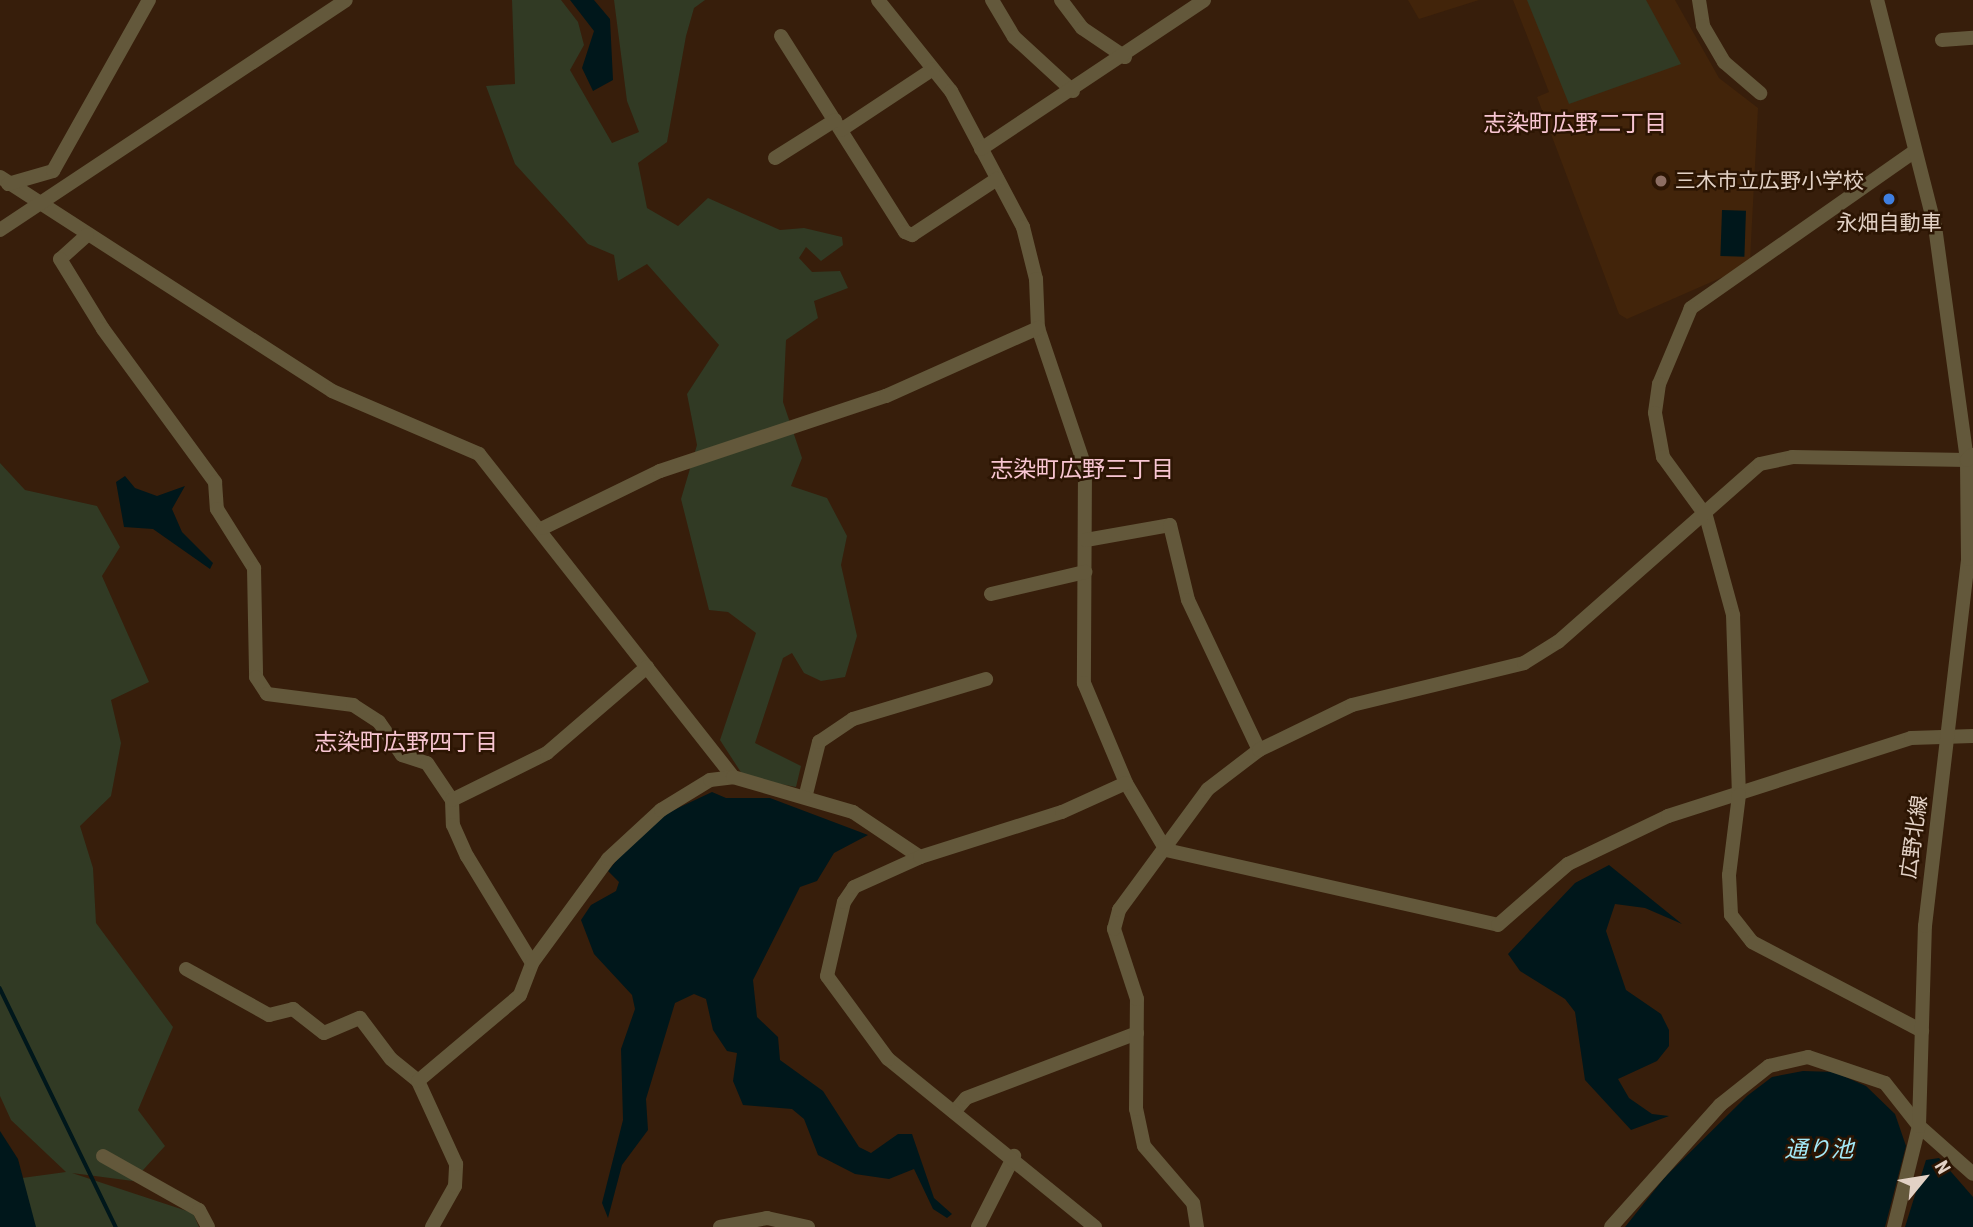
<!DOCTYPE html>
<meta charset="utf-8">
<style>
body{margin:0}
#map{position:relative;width:1973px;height:1227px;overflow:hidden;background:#371e0b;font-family:"Roboto Condensed","Noto Sans JP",sans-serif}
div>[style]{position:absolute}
.built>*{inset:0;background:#42240a}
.green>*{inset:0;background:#313a24}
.water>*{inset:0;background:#00171b;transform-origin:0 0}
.stream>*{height:3.5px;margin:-1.75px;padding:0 1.75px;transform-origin:1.75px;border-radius:1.75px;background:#00171b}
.minor>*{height:14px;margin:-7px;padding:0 7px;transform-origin:7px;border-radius:7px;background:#63583b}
.dots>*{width:19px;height:19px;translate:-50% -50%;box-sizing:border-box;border:4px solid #2c1503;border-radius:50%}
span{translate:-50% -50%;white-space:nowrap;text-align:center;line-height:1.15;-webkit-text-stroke:5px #2c1503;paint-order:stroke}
.poi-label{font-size:21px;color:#e2d1c5}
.left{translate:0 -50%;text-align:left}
.street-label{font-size:21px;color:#e2d1c5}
.neighbourhood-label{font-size:23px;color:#f8c5d2}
.water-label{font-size:23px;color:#a4eaf8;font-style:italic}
.north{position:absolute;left:1889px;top:1143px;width:70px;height:70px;-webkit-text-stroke:5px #2c1503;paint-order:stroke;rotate:60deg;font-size:19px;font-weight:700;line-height:28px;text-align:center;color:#e2d1c5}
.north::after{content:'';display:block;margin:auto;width:24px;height:32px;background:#e2d1c5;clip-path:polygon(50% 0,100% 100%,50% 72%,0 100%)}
</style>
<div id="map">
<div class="built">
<i style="clip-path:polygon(1408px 0,1479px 0,1419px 19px)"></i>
<i style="clip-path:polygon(1513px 0,1675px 0,1719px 78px,1758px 108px,1750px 261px,1741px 269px,1627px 319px,1619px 314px,1537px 97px,1549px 92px)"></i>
</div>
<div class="green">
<i style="clip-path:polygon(512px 0,561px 0,578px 22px,584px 45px,570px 70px,612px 143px,639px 132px,627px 101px,614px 0,705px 0,694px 8px,686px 36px,667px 142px,638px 163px,647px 208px,678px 226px,708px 198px,780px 230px,804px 228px,842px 237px,843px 245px,821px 261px,806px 247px,799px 258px,812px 272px,840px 271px,848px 288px,814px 301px,818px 318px,786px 340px,783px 402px,802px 458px,791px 486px,827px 498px,847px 536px,841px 565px,857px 636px,845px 677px,821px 681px,804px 673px,792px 653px,783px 658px,755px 743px,801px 766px,796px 787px,744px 777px,720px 740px,756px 633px,728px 612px,709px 610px,681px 499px,697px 445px,687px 394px,719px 345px,647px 264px,618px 281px,614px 255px,588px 244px,515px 164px,486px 86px,515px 84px)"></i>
<i style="clip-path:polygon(1527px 0,1646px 0,1681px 64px,1569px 104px)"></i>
<i style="clip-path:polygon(0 463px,25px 490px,97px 506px,120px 547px,102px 576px,149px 682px,111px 700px,121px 743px,111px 796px,80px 826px,93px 868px,96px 923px,173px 1027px,138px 1110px,165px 1146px,133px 1181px,72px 1173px,193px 1213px,199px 1227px,0 1227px,0 1181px,66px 1172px,11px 1120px,0 1096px)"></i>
</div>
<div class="water">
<i style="clip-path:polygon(570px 0,594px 0,610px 19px,613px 80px,593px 91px,582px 68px,594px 31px)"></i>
<i style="left:1722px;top:210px;width:24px;height:46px;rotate:2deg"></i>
<i style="clip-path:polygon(125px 476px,135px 488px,157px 496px,185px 486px,172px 509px,182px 532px,213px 563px,210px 569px,153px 529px,124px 527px,116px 482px)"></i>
<i style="clip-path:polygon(712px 792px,726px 798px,770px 798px,868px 835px,834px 853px,817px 881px,800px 887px,753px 980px,757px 1017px,778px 1037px,780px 1060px,823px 1091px,859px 1147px,871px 1153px,898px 1134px,912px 1134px,934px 1198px,952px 1214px,947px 1218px,933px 1209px,914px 1169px,889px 1179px,855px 1174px,818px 1155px,804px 1119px,792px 1109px,743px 1105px,733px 1081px,737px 1053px,727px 1051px,713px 1030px,706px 999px,694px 994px,675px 1003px,646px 1099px,648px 1130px,622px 1165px,608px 1218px,602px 1203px,623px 1120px,621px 1049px,635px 1009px,632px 995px,594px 954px,581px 920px,591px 905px,616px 891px,619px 882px,608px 871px,625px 850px,661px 816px)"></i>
<i style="clip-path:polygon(1609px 865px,1682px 924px,1645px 908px,1615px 904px,1606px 931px,1626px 990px,1661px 1014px,1669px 1030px,1669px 1046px,1657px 1061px,1618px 1079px,1629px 1098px,1652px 1114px,1669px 1116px,1631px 1130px,1585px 1080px,1575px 1012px,1565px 999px,1520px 971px,1508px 954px,1575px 883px)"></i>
<i style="clip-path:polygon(1803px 1071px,1834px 1072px,1866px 1086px,1895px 1114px,1906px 1146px,1885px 1227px,1625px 1227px,1665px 1177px,1747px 1096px,1772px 1077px)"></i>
<i style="clip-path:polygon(0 1131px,18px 1159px,36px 1227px,0 1227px)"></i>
<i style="clip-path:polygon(1939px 1158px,1973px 1197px,1973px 1227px,1905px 1227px,1926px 1160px)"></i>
</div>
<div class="stream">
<i style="left:0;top:988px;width:266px;rotate:64.1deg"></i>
</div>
<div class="minor">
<i style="left:878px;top:0;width:117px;rotate:51.3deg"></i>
<i style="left:951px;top:91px;width:154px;rotate:62.1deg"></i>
<i style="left:1023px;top:227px;width:54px;rotate:76deg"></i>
<i style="left:1036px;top:279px;width:49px;rotate:87.7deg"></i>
<i style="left:1038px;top:328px;width:147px;rotate:71.3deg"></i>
<i style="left:1085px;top:467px;width:216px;rotate:90.3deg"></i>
<i style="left:1084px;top:683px;width:108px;rotate:67.2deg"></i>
<i style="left:1126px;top:783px;width:78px;rotate:59.2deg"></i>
<i style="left:1166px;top:850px;width:340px;rotate:12.7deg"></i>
<i style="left:1498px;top:925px;width:93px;rotate:-41.1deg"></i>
<i style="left:1568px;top:864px;width:111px;rotate:-25.6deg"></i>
<i style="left:1668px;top:816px;width:255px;rotate:-17.8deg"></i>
<i style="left:1911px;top:738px;width:62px;rotate:-1.8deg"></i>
<i style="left:992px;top:0;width:43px;rotate:59.3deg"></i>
<i style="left:1014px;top:37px;width:80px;rotate:42.5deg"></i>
<i style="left:1061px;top:0;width:35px;rotate:53deg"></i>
<i style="left:1082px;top:28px;width:52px;rotate:34deg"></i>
<i style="left:1699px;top:0;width:26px;rotate:81deg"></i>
<i style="left:1703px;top:26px;width:42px;rotate:59.7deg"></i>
<i style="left:1724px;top:62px;width:48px;rotate:40.7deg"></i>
<i style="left:781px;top:36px;width:232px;rotate:57.7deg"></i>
<i style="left:905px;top:232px;width:8px;rotate:23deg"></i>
<i style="left:912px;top:235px;width:102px;rotate:-33.4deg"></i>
<i style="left:1942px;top:40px;width:31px;rotate:-4deg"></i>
<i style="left:841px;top:130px;width:110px;rotate:-33.5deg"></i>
<i style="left:981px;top:149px;width:268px;rotate:-33.7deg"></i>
<i style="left:1915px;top:151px;width:274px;rotate:145deg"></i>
<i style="left:1691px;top:308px;width:82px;rotate:112.8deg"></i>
<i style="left:1659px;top:384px;width:29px;rotate:98deg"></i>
<i style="left:1655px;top:413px;width:45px;rotate:79.7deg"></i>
<i style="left:1663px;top:457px;width:73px;rotate:53.9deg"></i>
<i style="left:1706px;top:516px;width:103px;rotate:74.7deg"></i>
<i style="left:1733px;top:615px;width:180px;rotate:88.1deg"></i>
<i style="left:1739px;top:795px;width:81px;rotate:97.1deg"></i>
<i style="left:1729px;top:875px;width:40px;rotate:87.1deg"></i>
<i style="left:1731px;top:915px;width:34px;rotate:52deg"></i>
<i style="left:1752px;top:942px;width:192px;rotate:27.6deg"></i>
<i style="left:775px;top:158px;width:71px;rotate:-32.3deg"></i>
<i style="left:0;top:177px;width:395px;rotate:32.8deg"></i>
<i style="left:332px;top:391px;width:160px;rotate:23.2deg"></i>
<i style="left:479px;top:454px;width:411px;rotate:51.8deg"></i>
<i style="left:8px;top:184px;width:47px;rotate:-16.1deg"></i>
<i style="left:53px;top:171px;width:196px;rotate:-60.7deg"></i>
<i style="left:0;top:230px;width:415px;rotate:-33.6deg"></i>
<i style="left:87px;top:235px;width:36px;rotate:138deg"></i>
<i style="left:60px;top:259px;width:82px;rotate:58.4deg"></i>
<i style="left:103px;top:329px;width:190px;rotate:53.8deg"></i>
<i style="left:215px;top:482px;width:27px;rotate:86deg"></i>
<i style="left:217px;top:509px;width:70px;rotate:57.9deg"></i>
<i style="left:254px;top:568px;width:109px;rotate:88.9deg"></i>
<i style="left:256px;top:677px;width:20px;rotate:57deg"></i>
<i style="left:267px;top:694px;width:87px;rotate:7.3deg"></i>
<i style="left:353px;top:705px;width:31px;rotate:33deg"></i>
<i style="left:379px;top:722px;width:40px;rotate:55.1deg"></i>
<i style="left:402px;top:755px;width:26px;rotate:18deg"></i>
<i style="left:427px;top:763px;width:45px;rotate:56deg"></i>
<i style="left:452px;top:800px;width:25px;rotate:88deg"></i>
<i style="left:453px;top:825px;width:34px;rotate:66deg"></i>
<i style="left:467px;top:856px;width:125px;rotate:58.7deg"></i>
<i style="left:543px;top:528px;width:130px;rotate:-26deg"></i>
<i style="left:660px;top:471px;width:238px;rotate:-18.4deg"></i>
<i style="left:886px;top:396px;width:167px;rotate:-24.1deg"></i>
<i style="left:1086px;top:540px;width:85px;rotate:-10.1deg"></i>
<i style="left:1170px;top:525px;width:77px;rotate:76.5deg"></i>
<i style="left:1188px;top:600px;width:166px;rotate:64.7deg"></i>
<i style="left:991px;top:594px;width:97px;rotate:-13.2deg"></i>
<i style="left:806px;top:794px;width:54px;rotate:-76deg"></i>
<i style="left:819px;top:742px;width:41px;rotate:-34.1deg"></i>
<i style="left:853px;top:719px;width:139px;rotate:-16.7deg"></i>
<i style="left:452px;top:800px;width:106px;rotate:-26.3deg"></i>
<i style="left:547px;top:753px;width:132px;rotate:-40.7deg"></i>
<i style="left:186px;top:969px;width:95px;rotate:29deg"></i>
<i style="left:269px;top:1015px;width:25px;rotate:-14deg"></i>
<i style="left:293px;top:1009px;width:39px;rotate:38deg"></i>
<i style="left:324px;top:1033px;width:39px;rotate:-23deg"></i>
<i style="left:360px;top:1018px;width:51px;rotate:52.9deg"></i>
<i style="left:391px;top:1059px;width:35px;rotate:39deg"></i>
<i style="left:954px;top:1112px;width:18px;rotate:-49deg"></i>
<i style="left:966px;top:1098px;width:183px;rotate:-20.8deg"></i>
<i style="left:103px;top:1156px;width:110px;rotate:29.4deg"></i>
<i style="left:199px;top:1210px;width:19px;rotate:62deg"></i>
<i style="left:432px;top:1227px;width:47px;rotate:-60.7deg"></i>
<i style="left:455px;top:1186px;width:22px;rotate:-87deg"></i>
<i style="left:456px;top:1164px;width:91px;rotate:-114.6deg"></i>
<i style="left:418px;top:1081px;width:133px;rotate:-40.1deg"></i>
<i style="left:520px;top:995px;width:34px;rotate:-69deg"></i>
<i style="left:532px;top:963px;width:129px;rotate:-53.8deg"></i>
<i style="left:608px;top:859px;width:72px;rotate:-42.8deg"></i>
<i style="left:661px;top:810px;width:57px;rotate:-31.5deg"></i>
<i style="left:710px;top:780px;width:23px;rotate:-7deg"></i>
<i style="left:733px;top:777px;width:125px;rotate:16.3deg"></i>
<i style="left:853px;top:812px;width:81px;rotate:33.9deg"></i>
<i style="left:720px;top:1227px;width:48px;rotate:-10.8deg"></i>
<i style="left:767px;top:1218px;width:42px;rotate:12.4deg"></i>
<i style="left:978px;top:1227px;width:80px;rotate:-63.1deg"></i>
<i style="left:1095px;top:1227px;width:267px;rotate:-140.9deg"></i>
<i style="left:888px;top:1059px;width:103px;rotate:-126.3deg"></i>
<i style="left:827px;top:976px;width:76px;rotate:-77.1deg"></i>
<i style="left:844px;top:902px;width:18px;rotate:-56deg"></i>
<i style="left:854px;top:887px;width:72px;rotate:-24.4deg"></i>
<i style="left:920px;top:857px;width:149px;rotate:-17.6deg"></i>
<i style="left:1062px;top:812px;width:70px;rotate:-24.4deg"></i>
<i style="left:1197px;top:1227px;width:24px;rotate:-99deg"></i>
<i style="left:1193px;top:1203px;width:75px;rotate:-130.7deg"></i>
<i style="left:1144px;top:1146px;width:38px;rotate:-102deg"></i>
<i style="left:1136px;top:1109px;width:110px;rotate:-89.5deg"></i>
<i style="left:1137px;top:999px;width:74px;rotate:-108.2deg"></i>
<i style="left:1114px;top:929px;width:20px;rotate:-75deg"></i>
<i style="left:1119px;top:910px;width:150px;rotate:-53.7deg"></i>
<i style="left:1208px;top:789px;width:64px;rotate:-37.4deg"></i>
<i style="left:1259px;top:750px;width:103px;rotate:-25.8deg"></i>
<i style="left:1352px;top:705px;width:177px;rotate:-13.7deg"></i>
<i style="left:1524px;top:663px;width:40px;rotate:-32deg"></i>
<i style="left:1558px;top:642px;width:269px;rotate:-41.4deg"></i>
<i style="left:1760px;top:464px;width:33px;rotate:-12deg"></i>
<i style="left:1792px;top:457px;width:175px;rotate:1deg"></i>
<i style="left:1967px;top:460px;width:235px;rotate:-97.8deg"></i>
<i style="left:1935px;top:227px;width:234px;rotate:-104.3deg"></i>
<i style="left:1611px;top:1227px;width:164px;rotate:-48.2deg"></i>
<i style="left:1720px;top:1105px;width:63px;rotate:-38.5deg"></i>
<i style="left:1769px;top:1066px;width:40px;rotate:-13deg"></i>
<i style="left:1808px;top:1057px;width:81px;rotate:18.7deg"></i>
<i style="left:1885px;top:1083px;width:55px;rotate:51.7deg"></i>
<i style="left:1919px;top:1126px;width:72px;rotate:41.6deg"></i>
<i style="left:1894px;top:1227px;width:104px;rotate:-76.1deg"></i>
<i style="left:1919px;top:1126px;width:200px;rotate:-88.3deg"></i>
<i style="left:1925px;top:926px;width:370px;rotate:-83.3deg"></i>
<i style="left:1968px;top:559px;width:99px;rotate:-90.6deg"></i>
<i style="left:1967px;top:460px;width:7px;rotate:-45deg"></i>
</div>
<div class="dots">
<i style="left:1661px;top:181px;background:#8d6e63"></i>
<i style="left:1889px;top:199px;background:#3f7fe0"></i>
</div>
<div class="poi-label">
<span class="left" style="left:1675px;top:181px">三木市立広野小学校</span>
<span style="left:1889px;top:223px">永畑自動車</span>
</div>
<div class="street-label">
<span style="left:1914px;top:837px;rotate:-82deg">広野北線</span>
</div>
<div class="neighbourhood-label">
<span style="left:1575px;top:124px">志染町広野二丁目</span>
<span style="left:1082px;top:470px">志染町広野三丁目</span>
<span style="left:406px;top:743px">志染町広野四丁目</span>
</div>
<div class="water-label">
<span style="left:1819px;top:1150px">通り池</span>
</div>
<div class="north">N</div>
</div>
